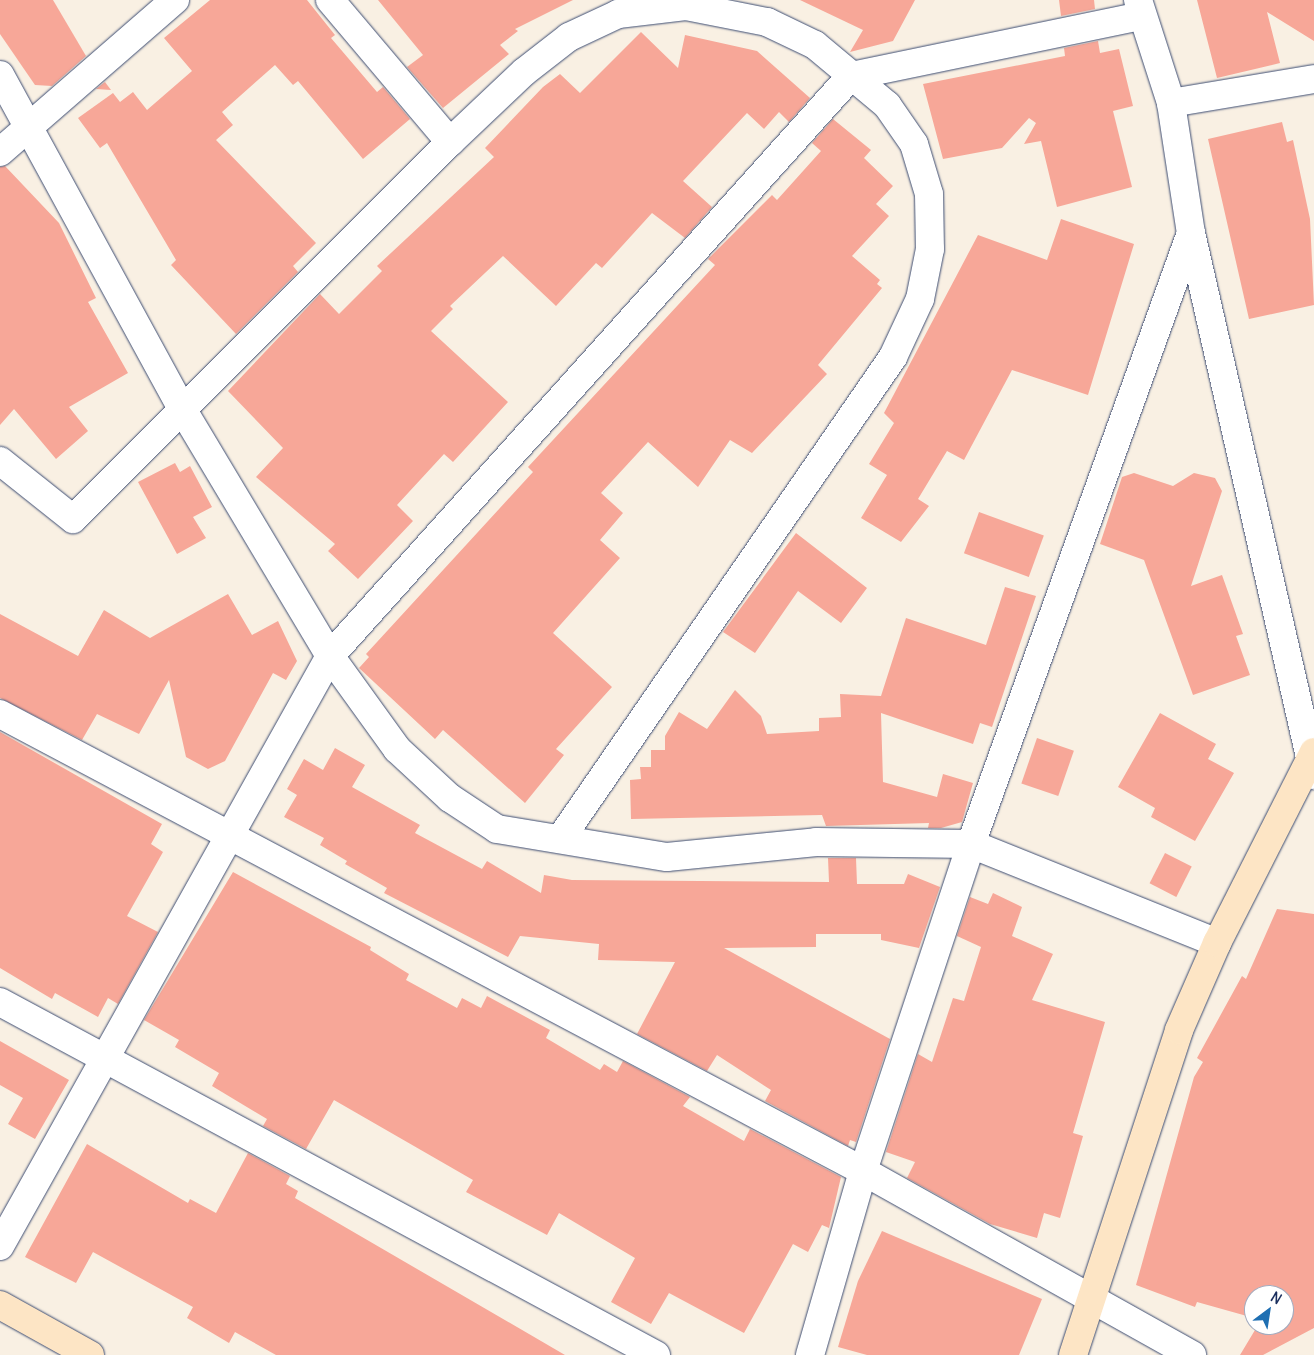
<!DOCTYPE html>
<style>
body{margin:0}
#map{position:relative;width:1314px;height:1355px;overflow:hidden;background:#f9f0e3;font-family:Delius,sans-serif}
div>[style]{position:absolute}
.building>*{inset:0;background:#f7a798;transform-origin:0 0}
.roads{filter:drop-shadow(0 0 1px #3c4c72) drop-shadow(0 0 1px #3c4c72)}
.street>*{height:28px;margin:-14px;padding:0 14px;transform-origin:14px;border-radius:14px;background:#fff}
.secondary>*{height:28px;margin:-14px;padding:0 14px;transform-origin:14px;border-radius:14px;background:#fde5c5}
span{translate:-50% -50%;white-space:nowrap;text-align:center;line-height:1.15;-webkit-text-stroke:5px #fff;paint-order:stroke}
.north{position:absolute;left:1244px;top:1285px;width:50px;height:50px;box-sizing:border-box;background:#fff;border:1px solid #a4acbf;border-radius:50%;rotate:31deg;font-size:14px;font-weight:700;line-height:20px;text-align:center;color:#1b2f5e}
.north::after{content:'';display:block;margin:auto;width:18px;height:22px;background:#1f6fb2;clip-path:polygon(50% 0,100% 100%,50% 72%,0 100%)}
</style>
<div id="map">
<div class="building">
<i style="clip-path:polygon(0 0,53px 0,86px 56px,52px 86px,35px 85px,0 34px)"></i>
<i style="clip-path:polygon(210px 0,307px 0,335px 35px,331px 38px,377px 92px,383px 87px,410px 119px,363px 159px,298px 81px,293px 85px,275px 65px,222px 112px,233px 125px,216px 140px,316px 243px,293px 266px,298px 272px,236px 334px,171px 265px,176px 260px,107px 143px,100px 148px,78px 118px,113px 93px,120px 102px,133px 92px,147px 110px,192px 71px,164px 38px)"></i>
<i style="clip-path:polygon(378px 0,573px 0,515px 29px,518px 31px,500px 45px,509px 54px,443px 108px,407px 67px,423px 55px)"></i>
<i style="clip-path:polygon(800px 0,915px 0,893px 41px,850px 52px,863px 30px)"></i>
<i style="clip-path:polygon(1059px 0,1094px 0,1095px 9px,1061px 16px)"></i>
<i style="clip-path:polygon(1197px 0,1314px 0,1314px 41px,1267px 12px,1280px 63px,1217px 78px)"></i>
<i style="clip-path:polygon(641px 32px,678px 68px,685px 35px,757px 51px,810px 98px,789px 122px,779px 112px,764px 129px,747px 113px,683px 181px,712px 207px,685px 238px,652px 213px,602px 268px,596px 263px,556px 306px,503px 256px,450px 306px,453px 309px,431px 331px,508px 402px,453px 462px,444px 454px,397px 505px,413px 521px,358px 579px,328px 551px,335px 544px,256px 477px,283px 448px,228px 391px,320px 294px,339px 314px,382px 271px,377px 266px,494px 157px,485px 148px,543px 87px,560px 74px,580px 93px)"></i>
<i style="clip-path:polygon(1098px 41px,1100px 53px,1119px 49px,1133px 106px,1113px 111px,1132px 187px,1057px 207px,1041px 141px,1024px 144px,1036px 123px,1029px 118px,1002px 148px,943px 159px,923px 84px,1065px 56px,1064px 48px)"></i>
<i style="clip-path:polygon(105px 82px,111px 90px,96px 89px)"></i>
<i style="clip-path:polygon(833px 119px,871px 150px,864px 158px,893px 186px,876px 204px,889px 216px,852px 256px,880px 280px,877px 284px,882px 288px,818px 365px,827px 374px,752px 453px,730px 440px,698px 487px,648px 442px,601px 493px,623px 513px,600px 540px,620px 558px,553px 633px,612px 687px,556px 749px,564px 755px,525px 803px,443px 730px,435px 739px,359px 668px,369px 657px,366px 654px,533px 472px,528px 467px,715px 265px,708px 259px,772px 195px,777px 200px,821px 151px,812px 143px)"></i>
<i style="clip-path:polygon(1282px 122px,1287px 142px,1293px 140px,1310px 219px,1314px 305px,1249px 319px,1208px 139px)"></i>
<i style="clip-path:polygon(5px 166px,59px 223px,96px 298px,88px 302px,128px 373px,69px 407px,88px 431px,56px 459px,14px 409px,0 425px,0 167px)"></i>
<i style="clip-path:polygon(1061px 219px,1134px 244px,1088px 395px,1012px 370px,964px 460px,947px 451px,918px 499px,929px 506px,901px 542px,861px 518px,887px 475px,869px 464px,894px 423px,884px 413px,978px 235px,1047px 260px)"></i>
<i style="clip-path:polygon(175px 463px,180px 472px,190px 466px,212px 507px,193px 517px,206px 538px,177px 554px,138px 482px)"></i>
<i style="clip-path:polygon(1134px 473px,1173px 486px,1194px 473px,1215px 478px,1222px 491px,1191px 586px,1222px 575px,1243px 634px,1236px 636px,1250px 675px,1193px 695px,1144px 560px,1100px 544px,1122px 477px)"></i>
<i style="left:979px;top:512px;width:69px;height:44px;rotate:20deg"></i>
<i style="clip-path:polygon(796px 533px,867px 588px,841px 623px,798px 591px,755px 653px,723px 632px)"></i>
<i style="clip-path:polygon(1005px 587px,1036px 596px,992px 727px,980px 723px,973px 744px,881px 713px,883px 782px,937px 797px,943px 774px,973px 783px,962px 822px,941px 828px,928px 828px,929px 823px,826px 826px,822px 815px,631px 819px,630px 780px,641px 779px,640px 767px,651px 767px,651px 750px,665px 750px,665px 736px,679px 712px,707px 729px,735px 690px,761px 716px,767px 734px,819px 731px,819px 718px,841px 717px,840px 694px,881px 696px,906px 618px,986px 645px)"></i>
<i style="clip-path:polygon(228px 594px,252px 635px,278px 621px,297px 661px,286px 680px,273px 673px,225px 761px,208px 769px,186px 757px,169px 680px,139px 734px,97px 714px,82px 740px,0 698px,0 614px,78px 656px,104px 610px,150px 638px)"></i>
<i style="clip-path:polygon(1160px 713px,1216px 744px,1208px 759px,1234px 773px,1195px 841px,1151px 817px,1155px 808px,1118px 787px)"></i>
<i style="clip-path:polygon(0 732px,162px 824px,151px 844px,163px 852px,127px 916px,158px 932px,118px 1004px,108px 998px,98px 1017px,55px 993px,52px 999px,0 968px)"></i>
<i style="left:1037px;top:738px;width:39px;height:48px;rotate:19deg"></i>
<i style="clip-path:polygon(335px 748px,365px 765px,352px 787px,420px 825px,415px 833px,482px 869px,487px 861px,541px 893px,544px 875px,572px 880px,829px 882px,828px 858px,856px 858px,857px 884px,904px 884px,908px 874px,940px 887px,919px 948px,881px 940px,881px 934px,816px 934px,816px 947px,724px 948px,890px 1039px,856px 1142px,850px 1140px,848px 1146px,765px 1101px,771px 1090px,717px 1055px,707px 1071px,637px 1034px,675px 962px,598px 960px,599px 944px,520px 936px,508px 957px,384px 893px,387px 888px,345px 864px,347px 861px,320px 845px,324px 838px,284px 817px,297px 795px,287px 789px,304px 759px,323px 770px)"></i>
<i style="left:1165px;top:853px;width:30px;height:34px;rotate:27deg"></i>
<i style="clip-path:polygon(233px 872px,371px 947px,370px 950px,409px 974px,406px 980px,457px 1008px,462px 998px,481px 1008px,487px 996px,550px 1030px,546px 1038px,600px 1070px,604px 1064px,617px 1072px,623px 1061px,690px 1097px,683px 1106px,744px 1141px,750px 1129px,841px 1177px,829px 1228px,822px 1225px,808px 1252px,793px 1244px,744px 1333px,669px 1293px,651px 1324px,611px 1302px,635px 1258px,559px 1213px,547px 1235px,466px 1192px,473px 1180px,334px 1100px,306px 1149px,263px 1126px,267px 1119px,212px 1086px,219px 1073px,175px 1047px,179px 1040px,144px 1020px)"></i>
<i style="clip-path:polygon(993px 893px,1022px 907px,1012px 936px,1053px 954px,1032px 1000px,1105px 1022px,1073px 1133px,1083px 1136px,1060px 1218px,1044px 1213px,1037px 1238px,990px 1224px,907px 1178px,915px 1162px,886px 1152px,918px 1054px,932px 1062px,953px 998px,964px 1001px,981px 947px,957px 936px,970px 897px,988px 904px)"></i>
<i style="clip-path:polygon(1277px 909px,1314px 914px,1314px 1328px,1263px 1355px,1240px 1355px,1258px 1325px,1284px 1325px,1284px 1295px,1254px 1295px,1254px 1318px,1197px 1302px,1195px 1307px,1136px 1285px,1194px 1077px,1203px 1062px,1197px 1058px,1242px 976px,1246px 979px)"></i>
<i style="clip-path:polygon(0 1041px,69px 1080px,35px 1139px,8px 1124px,23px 1098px,0 1085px)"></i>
<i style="clip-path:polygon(87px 1144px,188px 1203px,190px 1199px,216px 1213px,248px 1153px,290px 1176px,286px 1184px,298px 1191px,295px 1198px,565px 1355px,276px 1355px,235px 1332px,229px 1343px,187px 1318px,193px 1307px,93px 1252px,76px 1283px,25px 1257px)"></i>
<i style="clip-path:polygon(882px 1231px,1042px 1299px,1019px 1355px,867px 1355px,838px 1347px,858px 1281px)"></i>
</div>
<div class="roads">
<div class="street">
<i style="left:330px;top:0;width:186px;rotate:49.8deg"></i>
<i style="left:1138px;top:0;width:108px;rotate:72.2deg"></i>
<i style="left:1171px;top:103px;width:132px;rotate:81.3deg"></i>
<i style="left:1191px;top:233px;width:556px;rotate:77.21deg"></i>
<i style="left:0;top:75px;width:378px;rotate:61.4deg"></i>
<i style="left:181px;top:407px;width:290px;rotate:59.1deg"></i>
<i style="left:330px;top:656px;width:115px;rotate:54.2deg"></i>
<i style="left:397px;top:749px;width:72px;rotate:42.8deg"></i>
<i style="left:450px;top:798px;width:56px;rotate:33.4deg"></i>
<i style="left:497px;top:829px;width:172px;rotate:9.4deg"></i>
<i style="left:667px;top:857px;width:150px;rotate:-5.7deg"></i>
<i style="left:816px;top:842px;width:155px;rotate:0.7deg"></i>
<i style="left:971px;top:844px;width:265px;rotate:21.9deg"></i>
<i style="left:1171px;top:103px;width:145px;rotate:-9.5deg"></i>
<i style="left:0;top:152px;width:232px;rotate:-41deg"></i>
<i style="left:0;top:461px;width:93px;rotate:38.5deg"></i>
<i style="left:73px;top:519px;width:533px;rotate:-45deg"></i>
<i style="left:450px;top:142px;width:102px;rotate:-43.4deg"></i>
<i style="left:524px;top:72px;width:57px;rotate:-37.9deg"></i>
<i style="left:569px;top:37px;width:54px;rotate:-25.1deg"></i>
<i style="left:618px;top:14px;width:68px;rotate:-6.7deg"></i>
<i style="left:686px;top:6px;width:83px;rotate:11.2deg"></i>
<i style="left:767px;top:22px;width:53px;rotate:25.6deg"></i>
<i style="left:815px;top:45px;width:94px;rotate:39.8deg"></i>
<i style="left:887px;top:105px;width:47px;rotate:55.3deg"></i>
<i style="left:914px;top:144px;width:52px;rotate:73.3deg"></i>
<i style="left:929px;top:194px;width:55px;rotate:89deg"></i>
<i style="left:930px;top:249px;width:51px;rotate:101.3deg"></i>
<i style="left:920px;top:299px;width:64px;rotate:115deg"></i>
<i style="left:893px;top:357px;width:584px;rotate:124.61deg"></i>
<i style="left:0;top:714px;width:977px;rotate:27.9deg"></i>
<i style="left:863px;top:1171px;width:377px;rotate:29.2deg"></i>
<i style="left:0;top:1002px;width:745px;rotate:28.29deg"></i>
<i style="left:0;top:1246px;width:676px;rotate:-60.78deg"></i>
<i style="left:330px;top:656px;width:780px;rotate:-48.07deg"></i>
<i style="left:851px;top:76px;width:295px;rotate:-11.7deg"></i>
<i style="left:810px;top:1355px;width:191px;rotate:-73.9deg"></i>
<i style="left:863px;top:1171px;width:344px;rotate:-71.7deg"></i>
<i style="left:971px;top:844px;width:649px;rotate:-70.2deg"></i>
</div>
<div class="secondary">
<i style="left:0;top:1305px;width:103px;rotate:29.1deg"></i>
<i style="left:1073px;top:1355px;width:342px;rotate:-71.9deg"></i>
<i style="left:1179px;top:1030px;width:95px;rotate:-66.4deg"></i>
<i style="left:1217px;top:943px;width:214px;rotate:-63.1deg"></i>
</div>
</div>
<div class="north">N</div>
</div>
